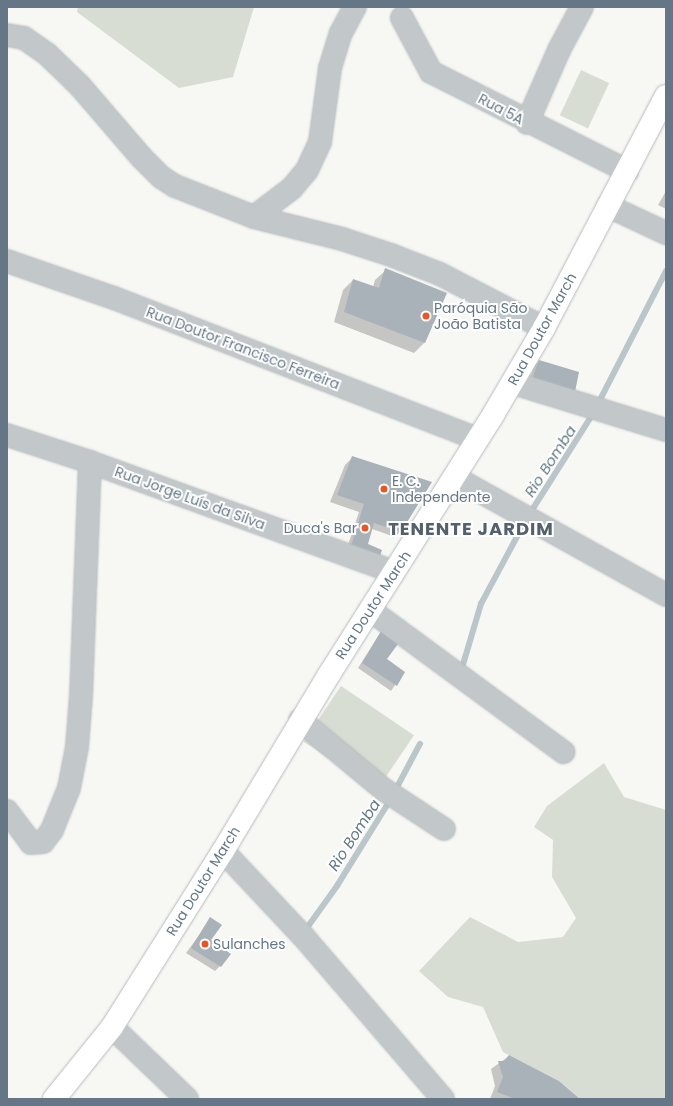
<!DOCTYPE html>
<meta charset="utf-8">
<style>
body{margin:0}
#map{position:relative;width:673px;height:1106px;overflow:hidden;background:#f7f7f4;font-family:Poppins,sans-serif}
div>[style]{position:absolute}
.green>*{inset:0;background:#d7ddd3;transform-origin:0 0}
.shadow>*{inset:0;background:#0003}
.stream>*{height:5.5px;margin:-2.75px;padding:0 2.75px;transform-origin:2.75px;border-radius:2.75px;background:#bac6ca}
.building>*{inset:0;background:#a9b2b8}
.roads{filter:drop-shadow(0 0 1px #b6babe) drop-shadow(0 0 1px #b6babe)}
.minor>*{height:22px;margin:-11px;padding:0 11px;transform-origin:11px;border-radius:11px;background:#c2c7ca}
.major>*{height:22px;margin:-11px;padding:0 11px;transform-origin:11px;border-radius:11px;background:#fff}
.dots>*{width:11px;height:11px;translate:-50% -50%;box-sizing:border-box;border:2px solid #fff;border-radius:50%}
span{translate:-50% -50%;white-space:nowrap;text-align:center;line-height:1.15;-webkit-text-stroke:4px #fff;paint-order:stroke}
.street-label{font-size:14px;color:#657786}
.poi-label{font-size:14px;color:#657786}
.left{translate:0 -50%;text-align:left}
.right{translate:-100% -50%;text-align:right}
.water-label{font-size:15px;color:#617882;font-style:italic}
.district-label{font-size:18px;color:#54606b;font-weight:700;letter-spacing:1px}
.frame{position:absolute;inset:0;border:8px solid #657786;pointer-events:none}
</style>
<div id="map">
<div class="green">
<i style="clip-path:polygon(78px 7px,254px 7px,233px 77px,179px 88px,77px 12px)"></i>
<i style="left:581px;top:70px;width:31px;height:50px;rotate:25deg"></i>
<i style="left:341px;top:686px;width:88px;height:67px;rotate:34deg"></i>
<i style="clip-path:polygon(604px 763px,624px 797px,666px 810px,666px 1099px,580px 1099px,559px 1081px,503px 1052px,483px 1007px,448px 997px,419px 971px,470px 917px,518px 942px,563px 937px,576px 918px,552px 877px,553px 840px,534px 827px,547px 806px)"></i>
</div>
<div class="shadow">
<i style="clip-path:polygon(666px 191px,666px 209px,658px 205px)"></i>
<i style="clip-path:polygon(386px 270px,445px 294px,424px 343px,414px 353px,334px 322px,343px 290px,353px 280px,373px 287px,375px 280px)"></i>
<i style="clip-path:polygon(539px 361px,578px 373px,528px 382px,534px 366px)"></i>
<i style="clip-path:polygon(353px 457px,400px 532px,395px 537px,372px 529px,346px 551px,359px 512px,330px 502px,345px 465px)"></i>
<i style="clip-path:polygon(381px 632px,386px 659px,404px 672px,391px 691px,358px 668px)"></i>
<i style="clip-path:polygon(211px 919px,209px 941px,220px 966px,215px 971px,186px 953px)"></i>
<i style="clip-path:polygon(509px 1056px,579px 1099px,490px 1099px,495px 1086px,491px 1069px)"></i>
</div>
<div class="stream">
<i style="left:598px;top:404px;width:149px;rotate:-62.9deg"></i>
<i style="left:529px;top:515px;width:122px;rotate:-57.7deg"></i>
<i style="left:462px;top:668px;width:67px;rotate:-73.5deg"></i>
<i style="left:481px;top:604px;width:93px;rotate:-61.8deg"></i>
<i style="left:395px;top:791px;width:53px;rotate:-62deg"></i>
<i style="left:304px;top:932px;width:57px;rotate:-54.3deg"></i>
<i style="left:337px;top:886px;width:102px;rotate:-58.2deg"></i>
</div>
<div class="building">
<i style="clip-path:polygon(385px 268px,447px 293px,425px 343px,344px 312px,353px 279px,379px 288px)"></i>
<i style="clip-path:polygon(539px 360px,579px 372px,575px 392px,536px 381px,533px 376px)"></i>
<i style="clip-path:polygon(352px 456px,432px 482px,401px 532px,374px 523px,368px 544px,382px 550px,380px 556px,351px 546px,364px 504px,337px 495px)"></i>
<i style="clip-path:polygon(381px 631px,398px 644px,387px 659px,405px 672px,397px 686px,362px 663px)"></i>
<i style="clip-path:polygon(210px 917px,222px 925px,211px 940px,231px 954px,221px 967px,191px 948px)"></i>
<i style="clip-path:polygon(509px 1055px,559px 1081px,580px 1099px,515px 1099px,497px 1092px,503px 1077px,498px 1061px,504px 1061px)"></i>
</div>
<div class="roads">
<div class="minor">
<i style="left:402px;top:18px;width:61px;rotate:61.8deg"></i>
<i style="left:431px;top:72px;width:220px;rotate:26.8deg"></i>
<i style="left:7px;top:35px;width:17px;rotate:10deg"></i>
<i style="left:24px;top:38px;width:28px;rotate:35deg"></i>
<i style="left:47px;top:54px;width:46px;rotate:44.1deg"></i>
<i style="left:80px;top:86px;width:95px;rotate:49.3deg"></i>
<i style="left:142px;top:158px;width:27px;rotate:45deg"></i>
<i style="left:161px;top:177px;width:17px;rotate:33deg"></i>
<i style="left:175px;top:186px;width:85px;rotate:21.4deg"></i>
<i style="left:254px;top:217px;width:91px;rotate:14deg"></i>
<i style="left:342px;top:239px;width:52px;rotate:18.1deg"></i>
<i style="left:391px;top:255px;width:53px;rotate:21.2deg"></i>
<i style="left:440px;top:274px;width:117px;rotate:27.4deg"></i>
<i style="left:527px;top:123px;width:80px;rotate:-66.3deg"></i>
<i style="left:559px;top:50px;width:49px;rotate:-61.9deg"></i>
<i style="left:608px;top:206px;width:64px;rotate:25deg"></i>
<i style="left:254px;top:217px;width:48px;rotate:-37.3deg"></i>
<i style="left:292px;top:188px;width:23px;rotate:-50deg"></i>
<i style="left:307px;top:170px;width:31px;rotate:-65deg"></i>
<i style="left:320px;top:142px;width:75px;rotate:-82.3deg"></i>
<i style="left:330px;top:68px;width:37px;rotate:-73deg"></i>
<i style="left:341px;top:33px;width:30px;rotate:-62deg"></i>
<i style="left:7px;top:261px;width:113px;rotate:19.1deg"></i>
<i style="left:114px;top:298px;width:390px;rotate:21.2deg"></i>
<i style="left:513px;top:383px;width:160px;rotate:17.1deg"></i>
<i style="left:7px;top:435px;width:87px;rotate:18deg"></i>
<i style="left:90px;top:462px;width:323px;rotate:19.9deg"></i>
<i style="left:454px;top:477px;width:243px;rotate:29.1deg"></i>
<i style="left:370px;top:610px;width:240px;rotate:36.3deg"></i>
<i style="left:300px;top:720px;width:108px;rotate:39.7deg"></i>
<i style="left:383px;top:789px;width:73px;rotate:33.3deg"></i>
<i style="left:7px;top:811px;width:40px;rotate:53deg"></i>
<i style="left:31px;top:843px;width:12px;rotate:-5deg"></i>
<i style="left:43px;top:842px;width:15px;rotate:-53deg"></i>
<i style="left:52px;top:830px;width:45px;rotate:-68deg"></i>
<i style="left:69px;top:788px;width:42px;rotate:-79deg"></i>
<i style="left:77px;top:747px;width:51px;rotate:-85.5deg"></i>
<i style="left:81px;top:696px;width:234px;rotate:-87.8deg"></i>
<i style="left:223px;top:851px;width:115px;rotate:46.8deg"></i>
<i style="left:302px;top:935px;width:216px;rotate:49.3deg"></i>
<i style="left:112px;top:1027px;width:104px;rotate:43.8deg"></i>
</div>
<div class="major">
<i style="left:54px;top:1099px;width:92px;rotate:-51.1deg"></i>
<i style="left:112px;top:1027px;width:208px;rotate:-57.8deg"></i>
<i style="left:223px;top:851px;width:208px;rotate:-59deg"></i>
<i style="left:330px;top:673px;width:305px;rotate:-57.7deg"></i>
<i style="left:493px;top:415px;width:101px;rotate:-59.6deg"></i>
<i style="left:544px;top:328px;width:262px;rotate:-62.3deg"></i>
</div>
</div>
<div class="dots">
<i style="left:426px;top:316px;background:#e95623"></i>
<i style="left:384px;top:489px;background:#e95623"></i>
<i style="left:365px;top:528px;background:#e95623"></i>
<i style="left:205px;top:944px;background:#e95623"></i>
</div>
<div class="street-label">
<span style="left:501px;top:109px;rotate:28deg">Rua 5A</span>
<span style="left:542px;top:329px;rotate:-61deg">Rua Doutor March</span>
<span style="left:243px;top:348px;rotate:21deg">Rua Doutor Francisco Ferreira</span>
<span style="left:190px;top:498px;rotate:20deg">Rua Jorge Luís da Silva</span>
<span style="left:373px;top:605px;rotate:-57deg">Rua Doutor March</span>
<span style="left:203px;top:881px;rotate:-58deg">Rua Doutor March</span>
</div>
<div class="poi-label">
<span class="left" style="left:434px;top:316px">Paróquia São<br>João Batista</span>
<span class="left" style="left:392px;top:489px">E. C.<br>Independente</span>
<span class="right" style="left:357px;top:528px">Duca's Bar</span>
<span class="left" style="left:213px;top:944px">Sulanches</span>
</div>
<div class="water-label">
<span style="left:550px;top:461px;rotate:-57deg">Rio Bomba</span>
<span style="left:354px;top:835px;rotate:-57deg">Rio Bomba</span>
</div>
<div class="district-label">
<span style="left:471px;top:529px">TENENTE JARDIM</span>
</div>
<div class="frame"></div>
</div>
